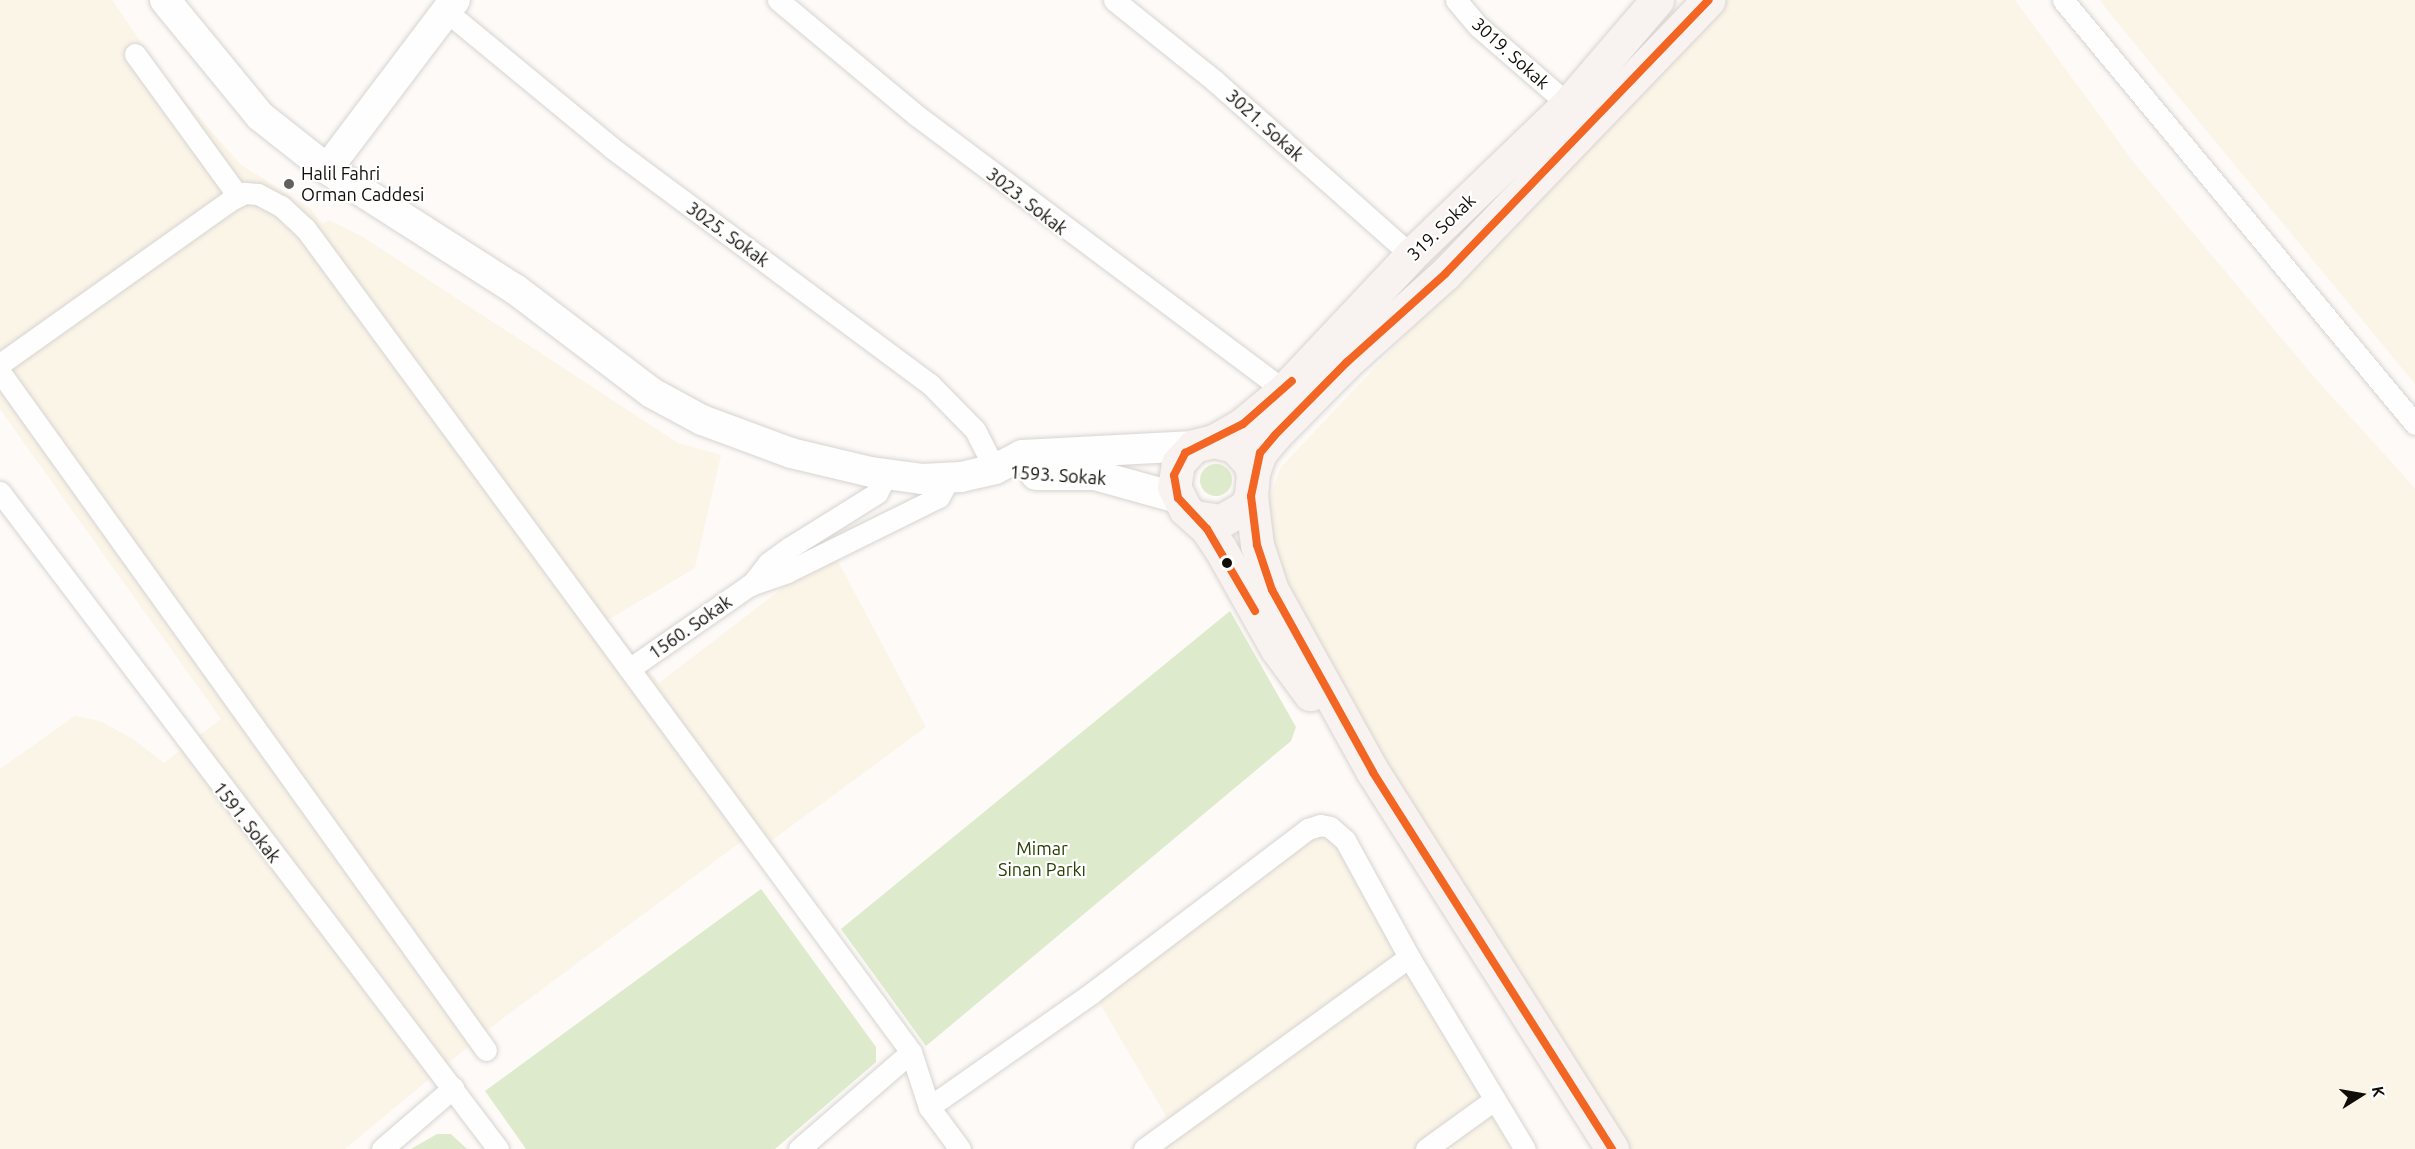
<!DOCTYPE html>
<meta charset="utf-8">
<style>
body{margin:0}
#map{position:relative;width:2415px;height:1149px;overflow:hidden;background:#fdfaf7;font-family:Ubuntu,sans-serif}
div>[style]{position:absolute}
.industrial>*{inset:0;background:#fbf5e8}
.green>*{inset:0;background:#ddeacc}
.round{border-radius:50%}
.roads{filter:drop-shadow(0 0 2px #d7d4d0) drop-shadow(0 0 2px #d7d4d0)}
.street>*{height:21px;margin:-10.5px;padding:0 10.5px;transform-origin:10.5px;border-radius:10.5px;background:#fffefe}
.secondary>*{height:30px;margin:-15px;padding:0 15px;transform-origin:15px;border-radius:15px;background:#fffefe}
.primary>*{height:33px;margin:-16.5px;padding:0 16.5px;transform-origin:16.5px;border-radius:16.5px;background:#f8f2f0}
.bus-1>*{height:8px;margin:-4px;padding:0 4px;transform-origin:4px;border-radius:4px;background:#f26522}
.dots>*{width:16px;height:16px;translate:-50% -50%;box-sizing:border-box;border:3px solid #fff;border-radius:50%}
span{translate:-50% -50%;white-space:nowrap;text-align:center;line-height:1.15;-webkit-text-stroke:4.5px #fff;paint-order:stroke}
.street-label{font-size:18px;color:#100d08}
.poi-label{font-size:18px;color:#100d08}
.left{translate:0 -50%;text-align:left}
.park-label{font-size:18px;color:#273f01}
.north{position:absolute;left:2331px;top:1065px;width:60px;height:60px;-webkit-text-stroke:4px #fff;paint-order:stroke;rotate:79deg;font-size:16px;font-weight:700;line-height:24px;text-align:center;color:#100d08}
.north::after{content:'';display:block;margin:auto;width:21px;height:27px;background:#100d08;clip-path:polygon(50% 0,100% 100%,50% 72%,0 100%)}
</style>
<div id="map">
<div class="industrial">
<i style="clip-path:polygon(0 0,112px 0,167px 80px,240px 164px,311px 209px,322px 224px,329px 220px,363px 237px,678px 443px,721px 455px,695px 568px,608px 620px,659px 683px,832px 550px,926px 727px,771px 841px,761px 827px,498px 1022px,345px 1149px,0 1149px,0 769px,75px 716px,100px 721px,133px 739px,164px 763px,221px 719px,0 409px)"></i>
<i style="clip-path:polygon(1722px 0,2015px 0,2135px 164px,2315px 378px,2415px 488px,2415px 1149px,1621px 1149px,1308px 639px,1279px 576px,1269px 532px,1269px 499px,1281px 467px)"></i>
<i style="clip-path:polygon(2100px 0,2415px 0,2415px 384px,2107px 10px)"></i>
<i style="clip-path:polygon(1330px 827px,1525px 1149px,1144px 1149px,1173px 1128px,1093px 992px,1308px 829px)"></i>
</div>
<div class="green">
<i class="round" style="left:1200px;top:464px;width:32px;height:32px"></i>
<i style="clip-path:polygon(1230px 611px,1296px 727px,1291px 741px,926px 1046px,841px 929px)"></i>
<i style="clip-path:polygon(761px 889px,876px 1047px,876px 1062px,775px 1149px,526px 1149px,485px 1091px)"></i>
<i style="clip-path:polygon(437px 1134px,451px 1134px,467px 1149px,411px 1149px)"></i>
</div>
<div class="roads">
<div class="street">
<i style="left:778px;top:0;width:180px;rotate:39.8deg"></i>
<i style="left:916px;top:115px;width:459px;rotate:36.8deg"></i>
<i style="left:1114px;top:0;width:129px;rotate:38.7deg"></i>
<i style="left:1215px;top:81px;width:262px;rotate:41.6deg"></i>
<i style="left:1456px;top:0;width:35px;rotate:50deg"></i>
<i style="left:1479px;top:27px;width:118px;rotate:40.9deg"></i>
<i style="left:2063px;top:0;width:551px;rotate:50.3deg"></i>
<i style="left:446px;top:11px;width:215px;rotate:39.5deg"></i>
<i style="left:612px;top:148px;width:396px;rotate:36.6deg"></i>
<i style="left:930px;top:384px;width:64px;rotate:45.6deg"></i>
<i style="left:975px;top:430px;width:44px;rotate:62.9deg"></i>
<i style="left:135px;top:54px;width:175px;rotate:54deg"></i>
<i style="left:0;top:364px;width:281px;rotate:-35.4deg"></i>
<i style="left:229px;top:201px;width:18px;rotate:-27deg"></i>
<i style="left:245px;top:193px;width:13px;rotate:4deg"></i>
<i style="left:258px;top:194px;width:26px;rotate:28deg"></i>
<i style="left:281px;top:206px;width:33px;rotate:43deg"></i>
<i style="left:305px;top:228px;width:1023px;rotate:53.67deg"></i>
<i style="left:911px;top:1052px;width:58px;rotate:71.9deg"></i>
<i style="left:929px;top:1107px;width:52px;rotate:53.6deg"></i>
<i style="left:0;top:372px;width:834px;rotate:54.37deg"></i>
<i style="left:0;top:492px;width:824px;rotate:52.84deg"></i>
<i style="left:751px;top:585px;width:28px;rotate:-52deg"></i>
<i style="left:768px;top:563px;width:26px;rotate:-36deg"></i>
<i style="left:789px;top:548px;width:104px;rotate:-32deg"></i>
<i style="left:877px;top:493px;width:20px;rotate:-63deg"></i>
<i style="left:629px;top:669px;width:147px;rotate:-34.8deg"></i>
<i style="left:750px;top:585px;width:39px;rotate:-19deg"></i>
<i style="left:787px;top:572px;width:169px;rotate:-26.3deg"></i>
<i style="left:939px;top:497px;width:21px;rotate:-62deg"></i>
<i style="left:929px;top:1107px;width:200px;rotate:-35deg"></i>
<i style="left:1093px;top:992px;width:270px;rotate:-37.2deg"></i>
<i style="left:1308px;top:829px;width:13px;rotate:-18deg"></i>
<i style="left:1320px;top:825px;width:10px;rotate:11deg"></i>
<i style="left:1330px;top:827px;width:20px;rotate:41deg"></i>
<i style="left:1345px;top:840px;width:133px;rotate:61.3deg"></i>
<i style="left:1409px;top:957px;width:224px;rotate:58.9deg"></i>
<i style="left:382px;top:1149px;width:94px;rotate:-40.7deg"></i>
<i style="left:799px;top:1149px;width:148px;rotate:-40.9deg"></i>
<i style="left:1144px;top:1149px;width:327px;rotate:-35.9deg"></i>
<i style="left:1426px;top:1149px;width:85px;rotate:-35.9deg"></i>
</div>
<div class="secondary">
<i style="left:165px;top:0;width:150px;rotate:50.7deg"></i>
<i style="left:260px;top:116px;width:85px;rotate:38.3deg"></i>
<i style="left:327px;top:169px;width:223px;rotate:32.6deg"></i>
<i style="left:515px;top:289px;width:172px;rotate:37.2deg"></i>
<i style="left:652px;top:393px;width:57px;rotate:28.4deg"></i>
<i style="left:702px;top:420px;width:95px;rotate:20.3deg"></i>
<i style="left:791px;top:453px;width:82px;rotate:13.4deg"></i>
<i style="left:871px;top:472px;width:51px;rotate:7.8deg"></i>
<i style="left:922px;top:479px;width:39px;rotate:-3deg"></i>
<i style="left:961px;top:477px;width:35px;rotate:-13deg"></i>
<i style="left:995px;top:469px;width:30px;rotate:-27deg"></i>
<i style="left:1022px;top:455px;width:172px;rotate:-3deg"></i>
<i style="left:327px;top:169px;width:212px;rotate:-52.9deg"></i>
<i style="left:1036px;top:475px;width:59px"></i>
<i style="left:1095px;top:475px;width:86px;rotate:15.5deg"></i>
</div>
<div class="primary">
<i style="left:1214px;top:441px;width:34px;rotate:-30deg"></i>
<i style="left:1243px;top:424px;width:53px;rotate:-39.7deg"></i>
<i style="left:1284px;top:390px;width:185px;rotate:-46.7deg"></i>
<i style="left:1411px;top:255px;width:218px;rotate:-43.9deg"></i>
<i style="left:1568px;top:104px;width:137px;rotate:-49.4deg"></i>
<i style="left:1253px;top:473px;width:21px;rotate:-71deg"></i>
<i style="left:1260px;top:453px;width:23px;rotate:-50deg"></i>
<i style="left:1275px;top:435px;width:103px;rotate:-45.4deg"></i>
<i style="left:1347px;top:362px;width:132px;rotate:-41.9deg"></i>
<i style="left:1445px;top:274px;width:380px;rotate:-46.1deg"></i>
<i style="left:1251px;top:496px;width:49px;rotate:83deg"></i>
<i style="left:1257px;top:545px;width:47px;rotate:71.6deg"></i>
<i style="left:1272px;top:590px;width:208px;rotate:61deg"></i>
<i style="left:1373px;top:772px;width:446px;rotate:57.6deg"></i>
<i style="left:1195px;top:517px;width:26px;rotate:9deg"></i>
<i style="left:1221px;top:521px;width:28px;rotate:-30deg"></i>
<i style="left:1245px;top:507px;width:13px;rotate:-61deg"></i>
<i style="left:1251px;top:496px;width:23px;rotate:-85deg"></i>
<i style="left:1253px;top:473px;width:12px;rotate:-110deg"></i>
<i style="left:1249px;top:462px;width:22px;rotate:-133deg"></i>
<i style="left:1234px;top:446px;width:21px;rotate:-166deg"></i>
<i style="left:1214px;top:441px;width:21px;rotate:166deg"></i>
<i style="left:1194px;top:446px;width:23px;rotate:133deg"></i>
<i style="left:1178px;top:463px;width:24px;rotate:99deg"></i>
<i style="left:1174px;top:487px;width:25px;rotate:63deg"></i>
<i style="left:1185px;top:509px;width:30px;rotate:42deg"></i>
<i style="left:1207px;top:529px;width:23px;rotate:56deg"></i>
<i style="left:1220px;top:548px;width:116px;rotate:60.6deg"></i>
<i style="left:1277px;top:649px;width:56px;rotate:53.7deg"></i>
</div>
</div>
<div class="bus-1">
<i style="left:1255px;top:611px;width:95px;rotate:-120.3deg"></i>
<i style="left:1207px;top:529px;width:42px;rotate:-133.1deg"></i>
<i style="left:1178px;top:498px;width:23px;rotate:-100deg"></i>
<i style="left:1174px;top:475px;width:25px;rotate:-63deg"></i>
<i style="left:1185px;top:453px;width:65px;rotate:-26.6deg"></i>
<i style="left:1243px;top:424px;width:65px;rotate:-41.3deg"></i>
<i style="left:1612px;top:1149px;width:446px;rotate:-122.4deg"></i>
<i style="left:1373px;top:772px;width:208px;rotate:-119deg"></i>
<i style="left:1272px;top:590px;width:47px;rotate:-108.4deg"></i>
<i style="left:1257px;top:545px;width:49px;rotate:-97deg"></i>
<i style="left:1251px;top:496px;width:44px;rotate:-78.2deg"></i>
<i style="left:1260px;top:453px;width:23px;rotate:-50deg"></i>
<i style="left:1275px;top:435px;width:103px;rotate:-45.4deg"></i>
<i style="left:1347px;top:362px;width:132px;rotate:-41.9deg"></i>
<i style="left:1445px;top:274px;width:380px;rotate:-46.1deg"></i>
</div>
<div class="dots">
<i style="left:289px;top:184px;background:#63605c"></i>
<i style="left:1227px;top:563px;background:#100d08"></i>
</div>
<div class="street-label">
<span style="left:1511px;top:53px;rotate:42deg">3019. Sokak</span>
<span style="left:1265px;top:125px;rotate:42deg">3021. Sokak</span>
<span style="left:1027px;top:201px;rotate:38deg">3023. Sokak</span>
<span style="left:1441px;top:227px;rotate:-44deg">319. Sokak</span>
<span style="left:728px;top:234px;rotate:36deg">3025. Sokak</span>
<span style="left:1058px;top:475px;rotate:4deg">1593. Sokak</span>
<span style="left:690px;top:627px;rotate:-35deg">1560. Sokak</span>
<span style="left:247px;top:822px;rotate:52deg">1591. Sokak</span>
</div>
<div class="poi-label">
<span class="left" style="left:301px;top:184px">Halil Fahri<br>Orman Caddesi</span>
</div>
<div class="park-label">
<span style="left:1042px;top:859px">Mimar<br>Sinan Parkı</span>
</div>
<div class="north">K</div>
</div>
